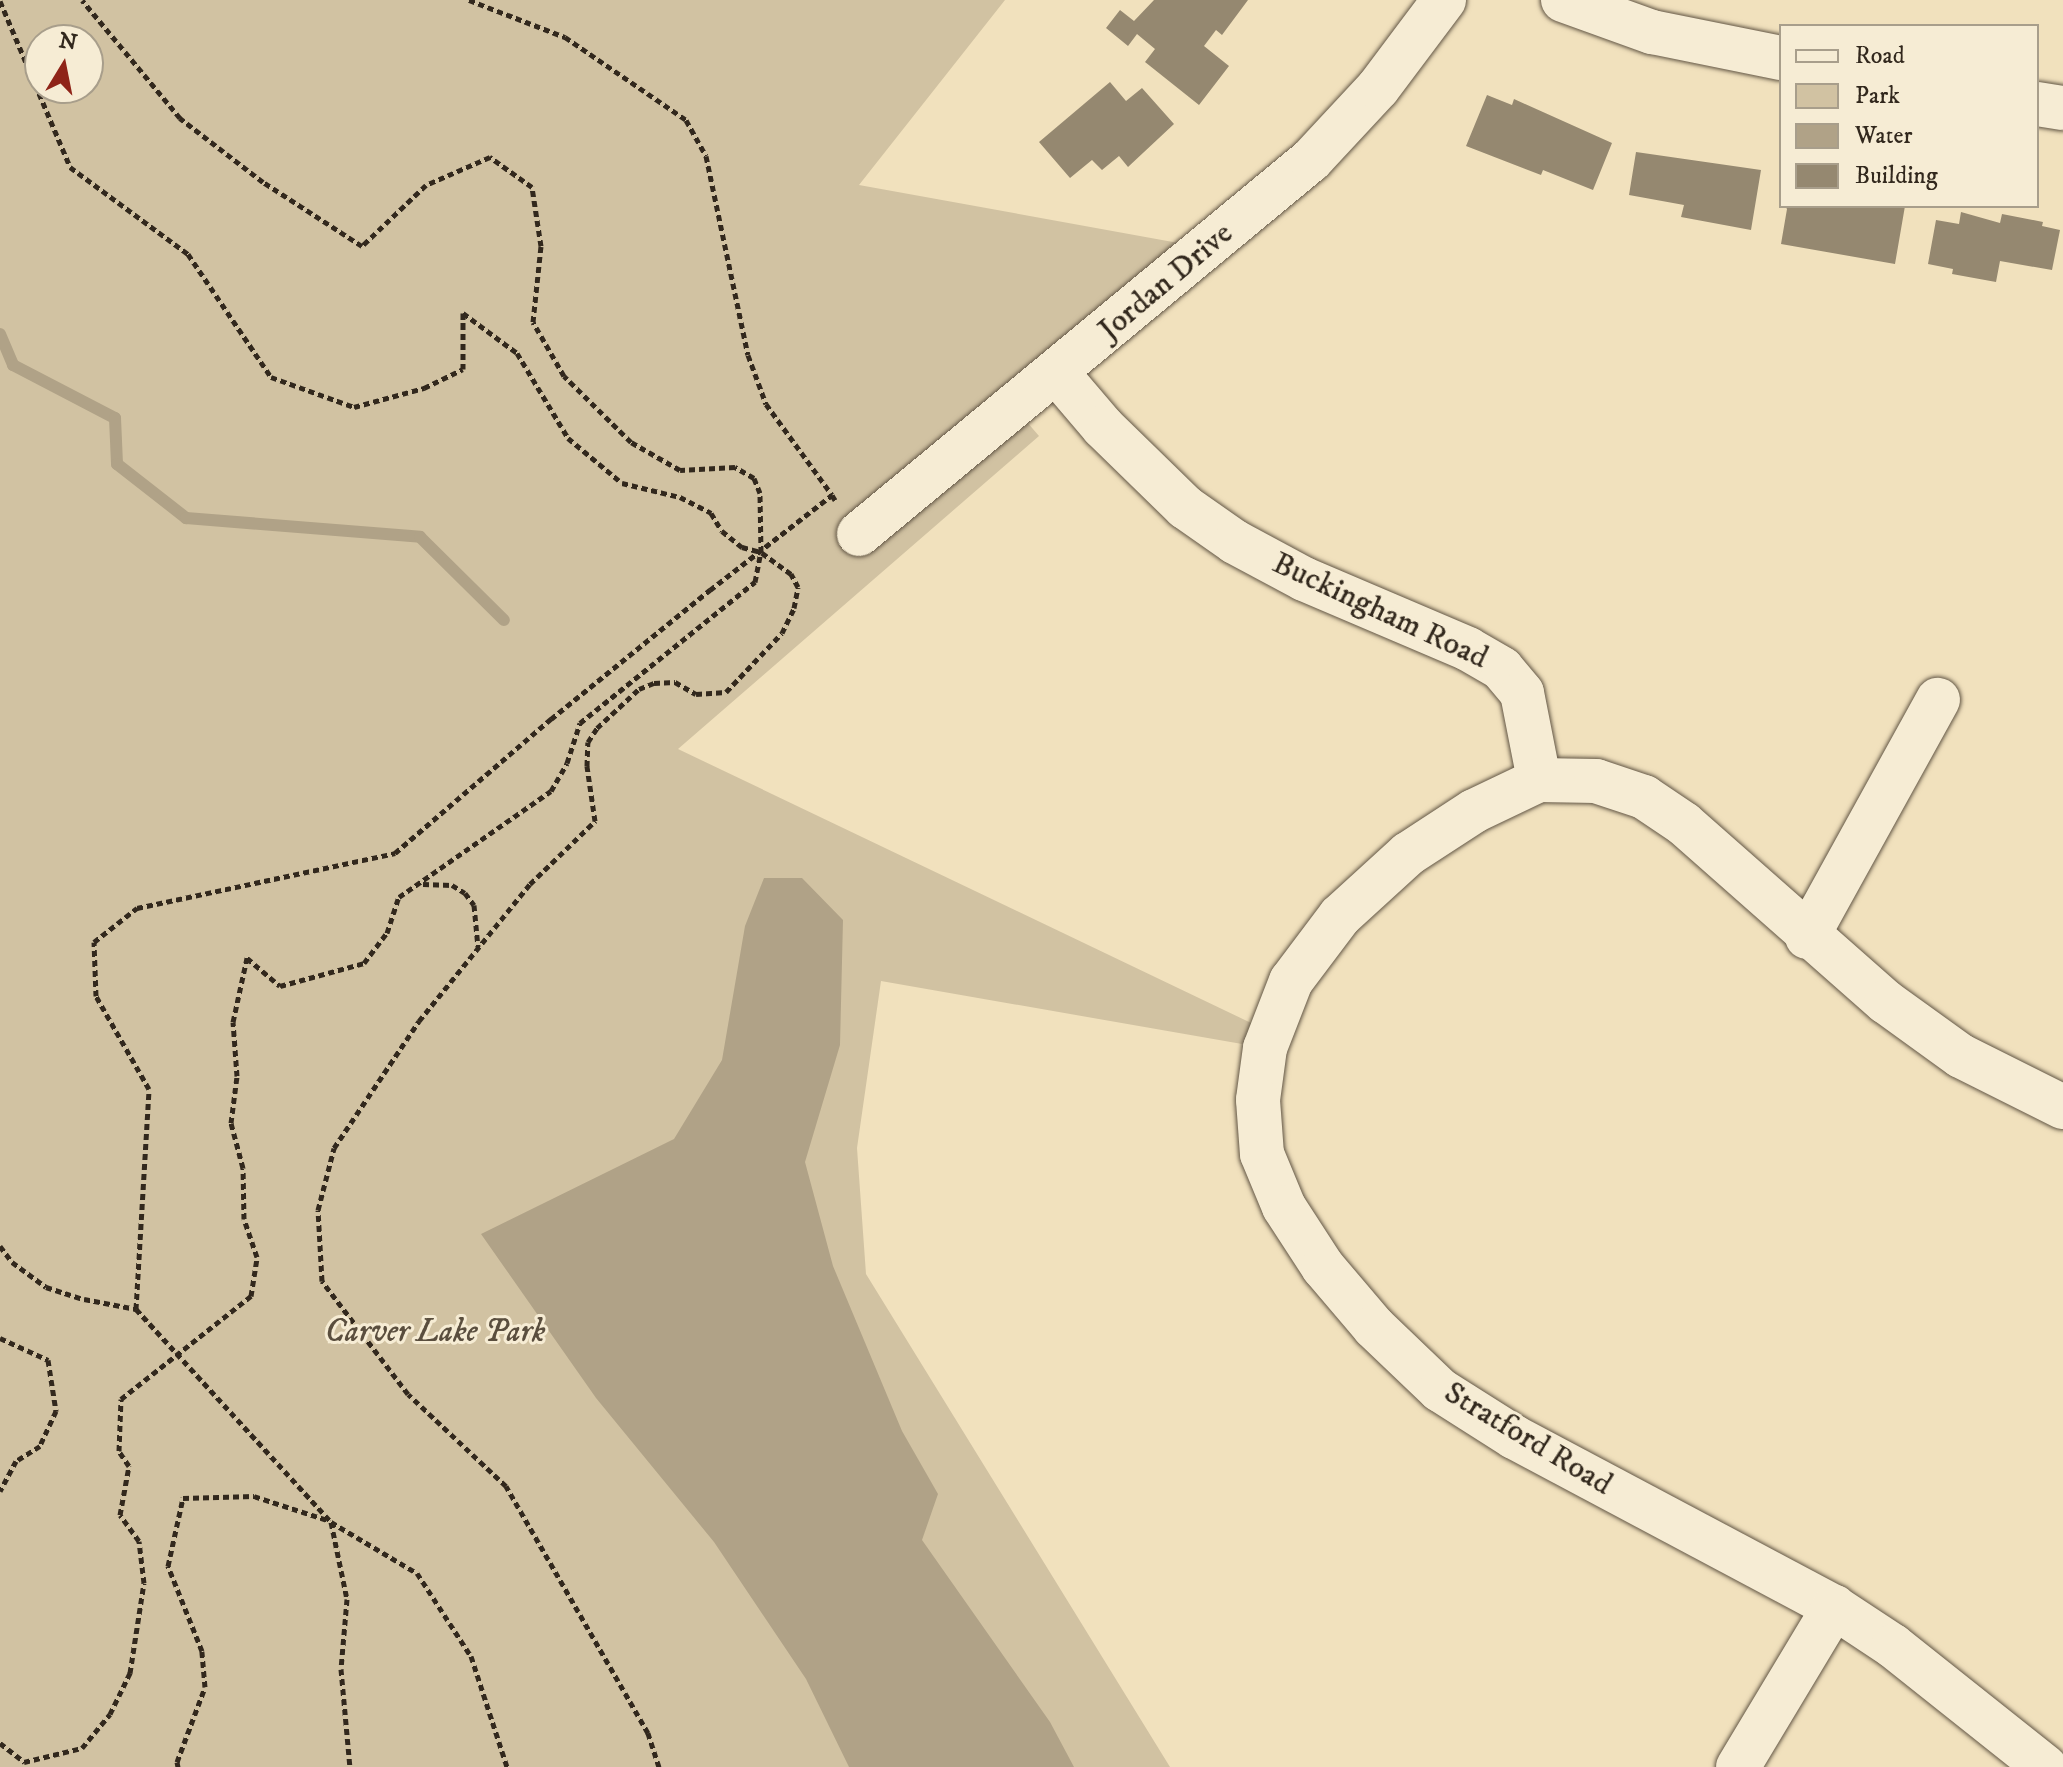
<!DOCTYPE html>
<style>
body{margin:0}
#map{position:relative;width:2063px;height:1767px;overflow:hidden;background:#f1e1bd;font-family:"IM FELL DW Pica",serif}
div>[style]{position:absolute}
.green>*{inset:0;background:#d1c2a2}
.water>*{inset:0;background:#b0a287}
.stream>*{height:12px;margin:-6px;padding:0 6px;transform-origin:6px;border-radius:6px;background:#b0a287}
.building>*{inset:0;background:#958870}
.path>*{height:5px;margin-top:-2.5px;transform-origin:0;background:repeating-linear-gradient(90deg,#32281d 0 6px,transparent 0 10px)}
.roads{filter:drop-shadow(0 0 2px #625645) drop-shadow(0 0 2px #625645)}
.minor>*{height:44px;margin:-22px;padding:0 22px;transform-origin:22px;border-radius:22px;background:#f6ecd4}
span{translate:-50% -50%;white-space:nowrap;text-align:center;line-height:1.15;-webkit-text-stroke:6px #f6ecd4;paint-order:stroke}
.street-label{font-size:32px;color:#32281d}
.park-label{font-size:32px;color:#5a4e3e;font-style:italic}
.legend{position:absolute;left:1779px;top:24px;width:260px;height:184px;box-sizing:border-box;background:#f6ecd4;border:2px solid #a89e8b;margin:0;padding:10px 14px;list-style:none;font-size:24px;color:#32281d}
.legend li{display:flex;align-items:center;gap:16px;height:40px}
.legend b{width:40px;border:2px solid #a89e8b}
.north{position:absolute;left:24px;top:24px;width:80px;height:80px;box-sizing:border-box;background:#f6ecd4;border:2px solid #a89e8b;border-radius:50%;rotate:10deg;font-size:22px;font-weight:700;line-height:32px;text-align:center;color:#32281d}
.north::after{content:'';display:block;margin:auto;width:28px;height:36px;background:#8f2418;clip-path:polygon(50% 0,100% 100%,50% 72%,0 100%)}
</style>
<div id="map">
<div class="green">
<i style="clip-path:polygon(evenodd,0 0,1005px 0,859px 185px,1206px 248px,1015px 408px,1039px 436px,678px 749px,1270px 1032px,1265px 1048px,881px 981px,857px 1148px,866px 1274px,1170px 1767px,0 1767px,0 0,40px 40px,88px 40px,88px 88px,40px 88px,40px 40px)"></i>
</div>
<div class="water">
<i style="clip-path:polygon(764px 878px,802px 878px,843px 920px,840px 1045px,805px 1162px,833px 1266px,902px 1431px,938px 1494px,922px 1540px,1050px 1722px,1074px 1767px,849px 1767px,806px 1679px,714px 1542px,596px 1398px,481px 1234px,674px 1139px,722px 1060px,745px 926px)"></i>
</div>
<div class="stream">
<i style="left:0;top:334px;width:34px;rotate:67deg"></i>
<i style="left:13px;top:365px;width:115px;rotate:27.5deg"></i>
<i style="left:115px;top:418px;width:46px;rotate:87.5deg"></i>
<i style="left:117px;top:464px;width:88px;rotate:38deg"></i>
<i style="left:186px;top:518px;width:235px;rotate:4.6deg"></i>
<i style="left:420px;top:537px;width:118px;rotate:44.7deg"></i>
</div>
<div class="building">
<i style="clip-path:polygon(1154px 0,1248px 0,1222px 35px,1216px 30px,1204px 46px,1229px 66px,1199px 105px,1145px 62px,1155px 49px,1137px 34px,1128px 46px,1106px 28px,1120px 10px,1134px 21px)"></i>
<i style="clip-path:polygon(1110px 82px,1126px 101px,1142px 88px,1174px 124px,1128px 167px,1119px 156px,1102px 170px,1092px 160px,1070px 178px,1039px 142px)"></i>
<i style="clip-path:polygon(1487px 95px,1512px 105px,1514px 99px,1612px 143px,1593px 190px,1543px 170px,1541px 175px,1466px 146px)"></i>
<i style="clip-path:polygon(1636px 152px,1761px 170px,1751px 230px,1681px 217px,1684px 205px,1629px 195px)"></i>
<i style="clip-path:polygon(1785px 206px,1905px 206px,1895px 264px,1781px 244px,1787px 209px)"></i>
<i style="clip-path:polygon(1961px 212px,2000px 223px,2002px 214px,2043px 222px,2042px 226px,2060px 230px,2052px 270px,2000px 261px,1996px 282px,1952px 274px,1953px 269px,1928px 264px,1936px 220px,1959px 224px)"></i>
</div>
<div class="path">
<i style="left:469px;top:0;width:103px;rotate:21.1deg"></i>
<i style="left:565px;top:37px;width:147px;rotate:34.4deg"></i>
<i style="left:686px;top:120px;width:41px;rotate:60.9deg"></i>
<i style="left:706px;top:156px;width:203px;rotate:78.1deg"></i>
<i style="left:748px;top:355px;width:52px;rotate:69.8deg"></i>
<i style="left:766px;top:404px;width:112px;rotate:54deg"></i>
<i style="left:0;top:1px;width:180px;rotate:67.1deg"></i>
<i style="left:70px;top:167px;width:147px;rotate:36.4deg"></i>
<i style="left:188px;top:254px;width:148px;rotate:56deg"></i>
<i style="left:271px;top:377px;width:88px;rotate:19.9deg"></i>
<i style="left:354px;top:407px;width:73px;rotate:-15.2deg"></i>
<i style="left:424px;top:388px;width:43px;rotate:-26deg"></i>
<i style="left:463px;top:369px;width:56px;rotate:-90deg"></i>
<i style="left:463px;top:313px;width:67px;rotate:36.5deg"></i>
<i style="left:517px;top:353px;width:99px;rotate:59deg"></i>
<i style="left:568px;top:438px;width:70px;rotate:39.8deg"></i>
<i style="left:622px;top:483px;width:60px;rotate:13.6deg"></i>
<i style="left:680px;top:497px;width:35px;rotate:27deg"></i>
<i style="left:711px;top:513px;width:21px;rotate:59deg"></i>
<i style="left:722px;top:531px;width:26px;rotate:39deg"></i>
<i style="left:742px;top:547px;width:20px;rotate:15deg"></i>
<i style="left:761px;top:552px;width:59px;rotate:-91deg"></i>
<i style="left:760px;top:493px;width:16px;rotate:-112deg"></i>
<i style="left:754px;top:478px;width:22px;rotate:-150deg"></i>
<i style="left:735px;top:467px;width:55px;rotate:176.9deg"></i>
<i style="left:680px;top:470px;width:56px;rotate:-150.3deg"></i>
<i style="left:631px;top:442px;width:94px;rotate:-135.4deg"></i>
<i style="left:564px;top:376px;width:62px;rotate:-119.9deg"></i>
<i style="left:533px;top:322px;width:76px;rotate:-84deg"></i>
<i style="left:541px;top:246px;width:60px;rotate:-98.7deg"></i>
<i style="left:532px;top:187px;width:52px;rotate:-144.5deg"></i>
<i style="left:490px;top:157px;width:70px;rotate:156.4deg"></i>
<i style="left:426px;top:185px;width:88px;rotate:136.4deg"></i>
<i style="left:362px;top:246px;width:118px;rotate:-147.1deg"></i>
<i style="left:263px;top:182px;width:105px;rotate:-142.4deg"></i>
<i style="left:180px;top:118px;width:153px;rotate:-129.7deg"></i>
<i style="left:423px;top:884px;width:29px;rotate:2deg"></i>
<i style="left:452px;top:885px;width:15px;rotate:32deg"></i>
<i style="left:465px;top:893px;width:15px;rotate:53deg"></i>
<i style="left:474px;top:905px;width:42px;rotate:84.6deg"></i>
<i style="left:0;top:1246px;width:20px;rotate:53deg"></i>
<i style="left:12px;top:1262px;width:42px;rotate:36.3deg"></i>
<i style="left:46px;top:1287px;width:40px;rotate:18deg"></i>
<i style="left:84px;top:1299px;width:53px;rotate:10.9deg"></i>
<i style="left:136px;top:1309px;width:289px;rotate:47.5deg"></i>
<i style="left:331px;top:1522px;width:100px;rotate:30.7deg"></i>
<i style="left:417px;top:1573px;width:99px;rotate:57deg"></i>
<i style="left:471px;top:1656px;width:117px;rotate:72deg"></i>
<i style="left:136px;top:1309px;width:220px;rotate:-86.6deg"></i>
<i style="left:149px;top:1089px;width:107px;rotate:-119.7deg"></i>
<i style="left:96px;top:996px;width:54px;rotate:-92.1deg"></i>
<i style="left:94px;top:942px;width:55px;rotate:-38.3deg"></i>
<i style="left:137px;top:908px;width:264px;rotate:-12deg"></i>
<i style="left:395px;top:853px;width:206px;rotate:-40.7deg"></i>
<i style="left:551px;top:719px;width:205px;rotate:-39.1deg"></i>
<i style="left:710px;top:590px;width:155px;rotate:-37.9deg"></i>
<i style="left:832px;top:495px;width:6px;rotate:59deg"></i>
<i style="left:0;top:1338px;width:53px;rotate:24.6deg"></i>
<i style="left:48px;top:1360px;width:52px;rotate:81.1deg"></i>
<i style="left:56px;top:1411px;width:38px;rotate:115deg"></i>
<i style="left:40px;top:1446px;width:28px;rotate:148deg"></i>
<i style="left:16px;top:1461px;width:34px;rotate:118deg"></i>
<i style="left:331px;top:1522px;width:79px;rotate:78.3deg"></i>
<i style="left:347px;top:1599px;width:70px;rotate:94.9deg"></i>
<i style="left:341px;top:1669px;width:98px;rotate:84.8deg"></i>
<i style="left:0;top:1743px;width:31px;rotate:38deg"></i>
<i style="left:24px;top:1762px;width:60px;rotate:-13.6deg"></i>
<i style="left:82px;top:1748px;width:44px;rotate:-50.5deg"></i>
<i style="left:110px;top:1714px;width:46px;rotate:-64deg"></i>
<i style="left:130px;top:1673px;width:91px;rotate:-81.2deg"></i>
<i style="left:144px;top:1583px;width:42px;rotate:-96.8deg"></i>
<i style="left:139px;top:1541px;width:32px;rotate:-126deg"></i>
<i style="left:120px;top:1515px;width:50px;rotate:-79.6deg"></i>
<i style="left:129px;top:1466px;width:18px;rotate:-124deg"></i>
<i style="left:119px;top:1451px;width:52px;rotate:-87.8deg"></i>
<i style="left:121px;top:1399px;width:166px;rotate:-38.4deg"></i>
<i style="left:251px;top:1296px;width:39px;rotate:-81deg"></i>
<i style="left:257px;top:1257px;width:40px;rotate:-108.9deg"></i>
<i style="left:244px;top:1219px;width:51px;rotate:-91.1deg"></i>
<i style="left:243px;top:1168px;width:47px;rotate:-104.9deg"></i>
<i style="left:231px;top:1123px;width:47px;rotate:-82.7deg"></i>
<i style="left:237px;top:1076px;width:54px;rotate:-94.2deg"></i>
<i style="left:233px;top:1022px;width:66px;rotate:-77.7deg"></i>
<i style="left:247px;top:958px;width:43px;rotate:40.3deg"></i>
<i style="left:280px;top:986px;width:87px;rotate:-15.3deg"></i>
<i style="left:364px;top:963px;width:38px;rotate:-53deg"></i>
<i style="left:387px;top:933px;width:38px;rotate:-72deg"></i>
<i style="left:399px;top:897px;width:185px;rotate:-34.9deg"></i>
<i style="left:551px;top:791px;width:32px;rotate:-60deg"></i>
<i style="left:567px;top:763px;width:42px;rotate:-72deg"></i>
<i style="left:580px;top:723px;width:225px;rotate:-38.9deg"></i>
<i style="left:755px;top:582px;width:31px;rotate:-79deg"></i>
<i style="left:178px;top:1767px;width:5px;rotate:-101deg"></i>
<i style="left:177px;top:1762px;width:80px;rotate:-69.5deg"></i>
<i style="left:205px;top:1687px;width:36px;rotate:-95deg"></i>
<i style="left:202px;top:1651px;width:92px;rotate:-111.8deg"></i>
<i style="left:168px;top:1566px;width:70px;rotate:-77.6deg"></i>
<i style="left:183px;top:1498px;width:71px;rotate:-1.6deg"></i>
<i style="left:254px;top:1496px;width:80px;rotate:18.2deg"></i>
<i style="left:659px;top:1767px;width:36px;rotate:-108deg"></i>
<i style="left:648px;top:1733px;width:285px;rotate:-119.9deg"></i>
<i style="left:506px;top:1486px;width:134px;rotate:-136.8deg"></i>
<i style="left:408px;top:1394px;width:142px;rotate:-127.3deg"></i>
<i style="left:322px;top:1281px;width:71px;rotate:-93.2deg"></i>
<i style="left:318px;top:1210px;width:64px;rotate:-75.5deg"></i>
<i style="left:334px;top:1148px;width:153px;rotate:-56.2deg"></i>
<i style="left:419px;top:1021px;width:176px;rotate:-51deg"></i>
<i style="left:530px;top:884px;width:91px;rotate:-44.1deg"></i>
<i style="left:595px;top:821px;width:56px;rotate:-98.3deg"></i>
<i style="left:587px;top:766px;width:24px;rotate:-88deg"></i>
<i style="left:588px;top:742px;width:17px;rotate:-57deg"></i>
<i style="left:597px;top:728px;width:57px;rotate:-42.9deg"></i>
<i style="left:639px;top:689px;width:16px;rotate:-22deg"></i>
<i style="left:654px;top:683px;width:21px;rotate:-3deg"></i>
<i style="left:675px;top:682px;width:24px;rotate:30deg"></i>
<i style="left:696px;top:694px;width:30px;rotate:-4deg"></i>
<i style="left:726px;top:692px;width:81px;rotate:-46.5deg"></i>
<i style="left:782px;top:633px;width:28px;rotate:-64deg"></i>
<i style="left:794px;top:608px;width:21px;rotate:-79deg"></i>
<i style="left:798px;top:587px;width:15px;rotate:-118deg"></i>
<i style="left:791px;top:574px;width:36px;rotate:-144deg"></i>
</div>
<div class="roads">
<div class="minor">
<i style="left:1563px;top:0;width:95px;rotate:19.8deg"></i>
<i style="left:1652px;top:32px;width:132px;rotate:11.4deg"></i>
<i style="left:2037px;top:104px;width:26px;rotate:9deg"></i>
<i style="left:1057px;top:373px;width:71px;rotate:49.6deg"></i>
<i style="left:1103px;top:427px;width:115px;rotate:44.3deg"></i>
<i style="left:1185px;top:507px;width:61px;rotate:35deg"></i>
<i style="left:1235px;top:542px;width:78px;rotate:28.2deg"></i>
<i style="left:1304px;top:579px;width:178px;rotate:23.1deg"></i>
<i style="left:1468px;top:649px;width:39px;rotate:30deg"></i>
<i style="left:1502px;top:669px;width:31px;rotate:50deg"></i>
<i style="left:1522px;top:693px;width:89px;rotate:78.9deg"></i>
<i style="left:1539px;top:780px;width:57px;rotate:1deg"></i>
<i style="left:1596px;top:781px;width:51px;rotate:18.4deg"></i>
<i style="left:1644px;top:797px;width:48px;rotate:34deg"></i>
<i style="left:1684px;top:824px;width:269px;rotate:41.4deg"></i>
<i style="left:1886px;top:1002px;width:92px;rotate:35.8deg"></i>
<i style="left:1961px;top:1056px;width:114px;rotate:26.6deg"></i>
<i style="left:859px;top:534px;width:587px;rotate:-39.61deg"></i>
<i style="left:1311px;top:160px;width:98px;rotate:-47.1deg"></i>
<i style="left:1378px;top:88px;width:110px;rotate:-53.1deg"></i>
<i style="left:1539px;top:780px;width:72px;rotate:154.5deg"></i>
<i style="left:1474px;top:811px;width:79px;rotate:146.9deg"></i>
<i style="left:1408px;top:854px;width:92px;rotate:137.6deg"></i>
<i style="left:1340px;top:916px;width:81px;rotate:127deg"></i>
<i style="left:1291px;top:981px;width:72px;rotate:111.2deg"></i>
<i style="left:1265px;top:1048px;width:52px;rotate:97.7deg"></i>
<i style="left:1258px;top:1100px;width:54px;rotate:85.8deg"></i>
<i style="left:1262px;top:1154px;width:57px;rotate:67.5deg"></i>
<i style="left:1284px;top:1207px;width:72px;rotate:57deg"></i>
<i style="left:1323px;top:1267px;width:79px;rotate:49.6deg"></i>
<i style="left:1374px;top:1327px;width:91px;rotate:43.7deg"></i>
<i style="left:1440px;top:1390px;width:88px;rotate:32.4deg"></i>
<i style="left:1514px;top:1437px;width:362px;rotate:28deg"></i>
<i style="left:1834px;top:1607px;width:71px;rotate:33.5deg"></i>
<i style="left:1893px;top:1646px;width:194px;rotate:38.5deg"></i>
<i style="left:1807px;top:937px;width:271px;rotate:-61.1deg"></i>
<i style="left:1738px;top:1767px;width:187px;rotate:-59deg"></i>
</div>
</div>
<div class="street-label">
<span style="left:1166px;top:282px;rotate:-40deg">Jordan Drive</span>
<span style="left:1380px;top:611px;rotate:25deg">Buckingham Road</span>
<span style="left:1528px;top:1439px;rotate:31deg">Stratford Road</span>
</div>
<div class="park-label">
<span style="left:435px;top:1332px">Carver Lake Park</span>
</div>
<ul class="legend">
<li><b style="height:10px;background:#f6ecd4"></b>Road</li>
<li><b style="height:22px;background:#d1c2a2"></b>Park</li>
<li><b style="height:22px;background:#b0a287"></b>Water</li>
<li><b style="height:22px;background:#958870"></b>Building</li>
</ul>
<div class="north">N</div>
</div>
